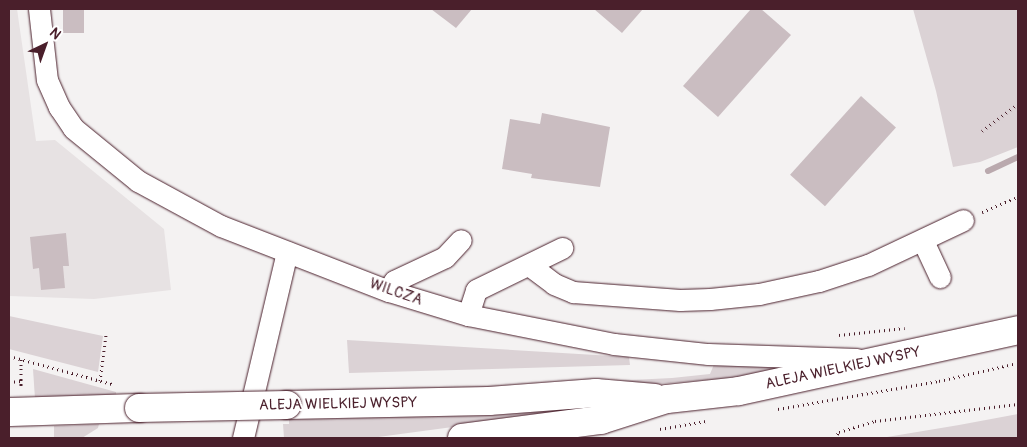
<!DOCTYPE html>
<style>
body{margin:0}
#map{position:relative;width:1027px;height:447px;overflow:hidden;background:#f4f2f2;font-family:Pangolin,sans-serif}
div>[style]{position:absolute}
.built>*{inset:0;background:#e7e2e3}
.green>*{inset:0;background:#dbd2d5}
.stream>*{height:6px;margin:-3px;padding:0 3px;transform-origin:3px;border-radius:3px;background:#baa9ae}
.building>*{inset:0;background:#cabdc1;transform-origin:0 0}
.path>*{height:3px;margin-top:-1.5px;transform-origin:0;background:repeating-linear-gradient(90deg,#4a1f2b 0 1px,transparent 0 5px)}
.roads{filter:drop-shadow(0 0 1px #4a1f2b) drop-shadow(0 0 1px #4a1f2b)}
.minor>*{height:21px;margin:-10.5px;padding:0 10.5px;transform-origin:10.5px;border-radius:10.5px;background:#fff}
.major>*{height:28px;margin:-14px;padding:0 14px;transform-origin:14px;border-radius:14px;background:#fff}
.bridges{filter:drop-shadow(0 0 1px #4a1f2b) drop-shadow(0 0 1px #4a1f2b)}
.major-bridge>*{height:28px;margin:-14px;padding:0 14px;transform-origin:14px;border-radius:14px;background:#fff}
span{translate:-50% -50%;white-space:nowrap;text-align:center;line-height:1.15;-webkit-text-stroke:4px #fff;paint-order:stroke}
.street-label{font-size:15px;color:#4a1f2b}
.frame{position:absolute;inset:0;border:10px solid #4a1f2b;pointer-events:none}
.north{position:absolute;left:20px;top:20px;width:50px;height:50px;-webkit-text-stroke:4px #fff;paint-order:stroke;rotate:42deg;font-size:14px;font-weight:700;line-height:20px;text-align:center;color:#4a1f2b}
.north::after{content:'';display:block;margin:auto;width:18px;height:22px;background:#4a1f2b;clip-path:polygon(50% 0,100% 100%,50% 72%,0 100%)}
</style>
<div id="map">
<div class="built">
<i style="clip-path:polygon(9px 9px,17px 9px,36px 141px,55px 140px,164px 229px,171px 290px,94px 299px,9px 296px)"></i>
</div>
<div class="green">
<i style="clip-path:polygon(913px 9px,1018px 9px,1018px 147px,980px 162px,953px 167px,936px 91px)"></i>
<i style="clip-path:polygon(9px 316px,103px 336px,98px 372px,9px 349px)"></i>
<i style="clip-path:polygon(347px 340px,629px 357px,630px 365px,349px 373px)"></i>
<i style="clip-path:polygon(715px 362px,810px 362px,757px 376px,646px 385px,297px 394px,297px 390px,531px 385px,672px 378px,710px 374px)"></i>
<i style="clip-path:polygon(33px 369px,116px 392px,116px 397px,35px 399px)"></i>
<i style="clip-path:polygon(629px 403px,371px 438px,284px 438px,283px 424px,289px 424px,289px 418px)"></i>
<i style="clip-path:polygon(1018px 414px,1018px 438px,881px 438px,959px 425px)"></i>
<i style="clip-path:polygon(99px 424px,98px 428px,82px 438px,54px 438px,54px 426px)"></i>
</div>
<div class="stream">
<i style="left:988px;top:171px;width:33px;rotate:-25deg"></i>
</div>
<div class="building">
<i style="left:63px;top:9px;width:21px;height:24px"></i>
<i style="clip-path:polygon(431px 9px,472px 9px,456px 28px)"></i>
<i style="clip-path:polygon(594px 9px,643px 9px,622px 33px)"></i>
<i style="clip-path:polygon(751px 9px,761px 9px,791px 35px,718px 117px,683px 86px)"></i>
<i style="left:861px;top:96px;width:47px;height:106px;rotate:42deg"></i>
<i style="clip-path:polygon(542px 113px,610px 127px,600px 187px,531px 178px,532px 174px,502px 169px,510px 119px,540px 124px)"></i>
<i style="clip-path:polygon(66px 233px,69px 266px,63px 266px,65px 288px,41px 290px,39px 268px,33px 269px,30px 237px)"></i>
</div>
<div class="path">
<i style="left:982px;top:131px;width:45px;rotate:-36.9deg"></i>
<i style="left:982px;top:212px;width:39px;rotate:-23deg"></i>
<i style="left:839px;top:335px;width:66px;rotate:-6.1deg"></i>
<i style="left:9px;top:356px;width:107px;rotate:15.2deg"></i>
<i style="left:21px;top:359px;width:29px;rotate:90deg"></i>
<i style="left:100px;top:381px;width:46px;rotate:-82.6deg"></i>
<i style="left:9px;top:382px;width:12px;rotate:-5deg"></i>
<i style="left:778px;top:409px;width:163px;rotate:-9.9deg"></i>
<i style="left:939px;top:381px;width:81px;rotate:-12.8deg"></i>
<i style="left:660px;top:429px;width:47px;rotate:-9.9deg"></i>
<i style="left:834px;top:438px;width:8px;rotate:-50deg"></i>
<i style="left:839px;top:432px;width:38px;rotate:-17deg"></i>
<i style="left:875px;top:421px;width:144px;rotate:-6.8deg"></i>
</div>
<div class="roads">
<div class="minor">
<i style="left:39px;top:9px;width:71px;rotate:83.6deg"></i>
<i style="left:47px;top:80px;width:30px;rotate:66deg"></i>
<i style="left:59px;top:107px;width:25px;rotate:56deg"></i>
<i style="left:73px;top:128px;width:84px;rotate:39.2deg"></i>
<i style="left:138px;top:181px;width:94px;rotate:28.5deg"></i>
<i style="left:221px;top:226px;width:180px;rotate:21.2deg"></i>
<i style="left:389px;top:291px;width:83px;rotate:16.9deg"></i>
<i style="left:468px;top:315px;width:149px;rotate:11.2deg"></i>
<i style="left:614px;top:344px;width:95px;rotate:6.1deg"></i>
<i style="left:708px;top:354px;width:149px;rotate:1.9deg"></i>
<i style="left:923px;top:241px;width:40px;rotate:65deg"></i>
<i style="left:529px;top:265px;width:31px;rotate:37deg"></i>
<i style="left:554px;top:284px;width:21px;rotate:23deg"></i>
<i style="left:573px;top:292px;width:107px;rotate:4.3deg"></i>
<i style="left:680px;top:300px;width:30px;rotate:-2deg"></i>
<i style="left:710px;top:299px;width:49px;rotate:-5.8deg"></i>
<i style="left:759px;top:294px;width:61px;rotate:-12.2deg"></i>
<i style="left:819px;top:281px;width:52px;rotate:-18.1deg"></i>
<i style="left:868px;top:265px;width:105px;rotate:-25.3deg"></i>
<i style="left:389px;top:291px;width:11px;rotate:-63deg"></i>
<i style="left:394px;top:281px;width:56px;rotate:-25.2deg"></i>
<i style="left:445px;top:257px;width:23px;rotate:-47deg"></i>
<i style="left:468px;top:315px;width:26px;rotate:-72deg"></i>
<i style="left:476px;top:290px;width:96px;rotate:-26deg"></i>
<i style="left:243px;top:438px;width:191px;rotate:-76.7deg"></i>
</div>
<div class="major">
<i style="left:287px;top:405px;width:202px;rotate:-1.1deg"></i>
<i style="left:489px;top:401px;width:107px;rotate:-4.3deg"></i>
<i style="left:596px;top:393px;width:59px;rotate:4.8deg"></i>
<i style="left:9px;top:412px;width:130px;rotate:-1.8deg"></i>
<i style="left:462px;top:438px;width:140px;rotate:-7.4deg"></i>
<i style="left:601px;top:420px;width:69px;rotate:-17.7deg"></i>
<i style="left:667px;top:399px;width:72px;rotate:-6.3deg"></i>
<i style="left:739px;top:391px;width:286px;rotate:-12.3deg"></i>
</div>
</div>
<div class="bridges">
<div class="major-bridge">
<i style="left:139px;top:408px;width:148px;rotate:-1.2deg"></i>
</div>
</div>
<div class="street-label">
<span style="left:396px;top:292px;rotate:19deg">WILCZA</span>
<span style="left:843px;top:368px;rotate:-12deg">ALEJA WIELKIEJ WYSPY</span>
<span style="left:338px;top:404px;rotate:-1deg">ALEJA WIELKIEJ WYSPY</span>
</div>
<div class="frame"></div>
<div class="north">N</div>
</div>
